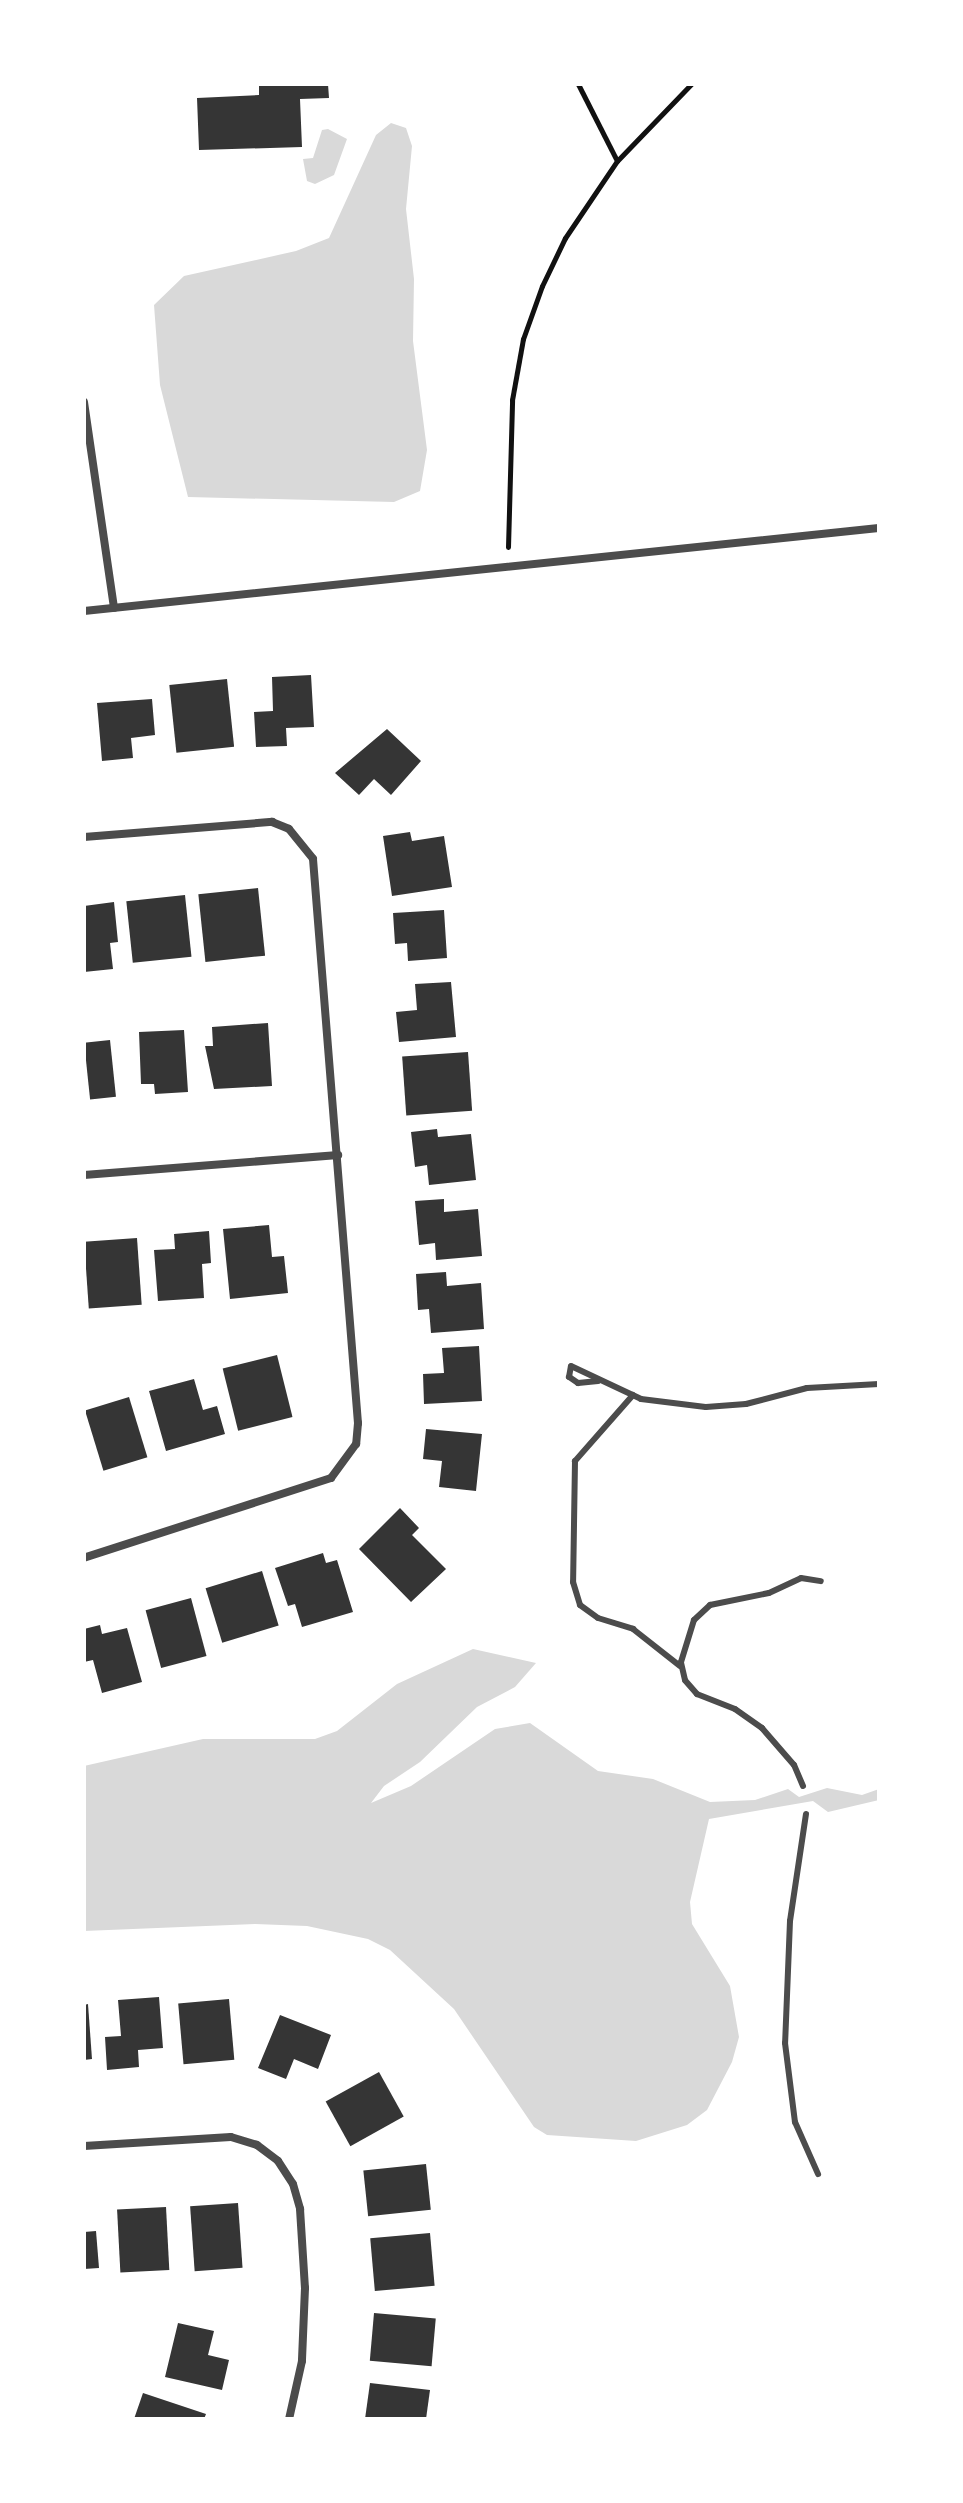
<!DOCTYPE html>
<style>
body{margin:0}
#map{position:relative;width:963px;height:2503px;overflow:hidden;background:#fff;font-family:"Playfair Display",serif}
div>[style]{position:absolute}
.water>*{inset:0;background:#d9d9d9}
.building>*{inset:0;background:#353535;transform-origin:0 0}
.path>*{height:5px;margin:-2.5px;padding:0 2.5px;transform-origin:2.5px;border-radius:2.5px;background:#111}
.service>*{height:6px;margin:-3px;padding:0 3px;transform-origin:3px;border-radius:3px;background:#4c4c4c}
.minor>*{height:8px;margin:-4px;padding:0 4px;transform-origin:4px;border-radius:4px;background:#4c4c4c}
span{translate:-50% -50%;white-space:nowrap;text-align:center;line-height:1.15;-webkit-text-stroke:7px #fff;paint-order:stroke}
.frame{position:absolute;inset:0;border:86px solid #fff;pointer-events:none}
</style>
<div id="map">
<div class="water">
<i style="clip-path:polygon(391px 123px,406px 128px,412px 146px,406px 209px,414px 279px,413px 341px,427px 450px,420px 491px,394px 502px,188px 497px,160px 385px,154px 305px,184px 276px,296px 251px,329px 238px,376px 135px)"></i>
<i style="clip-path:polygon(328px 129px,347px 139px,334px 175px,315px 184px,307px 181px,303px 159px,313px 158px,322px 130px)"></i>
<i style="clip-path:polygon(473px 1649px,536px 1663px,515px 1687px,477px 1707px,420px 1762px,384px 1786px,371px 1803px,411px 1786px,495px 1729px,530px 1723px,598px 1771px,653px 1779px,710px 1802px,755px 1800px,788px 1789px,799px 1797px,827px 1788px,862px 1795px,879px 1789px,879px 1800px,828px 1812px,813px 1801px,709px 1819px,690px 1902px,692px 1924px,730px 1986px,739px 2037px,732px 2062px,707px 2110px,687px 2125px,636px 2141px,547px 2135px,534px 2127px,454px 2009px,390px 1950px,368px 1939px,307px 1926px,255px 1924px,84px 1931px,84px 1766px,203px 1739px,315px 1739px,337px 1731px,397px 1684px)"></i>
</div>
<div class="building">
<i style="clip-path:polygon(259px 84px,328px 84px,329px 98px,300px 99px,302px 147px,199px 150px,197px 98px,259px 95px)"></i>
<i style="clip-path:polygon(311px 675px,314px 727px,286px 728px,287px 746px,256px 747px,254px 712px,273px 711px,272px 677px)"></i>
<i style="left:227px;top:679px;width:68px;height:58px;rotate:84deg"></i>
<i style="clip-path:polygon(152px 699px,155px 735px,131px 738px,133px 758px,102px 761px,97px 703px)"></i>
<i style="clip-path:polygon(387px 729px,421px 761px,391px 795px,374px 779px,359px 795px,335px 773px)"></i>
<i style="clip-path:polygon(410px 832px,412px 841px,444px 836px,452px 887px,392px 896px,383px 836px)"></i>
<i style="left:258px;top:888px;width:68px;height:60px;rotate:84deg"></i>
<i style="left:185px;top:895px;width:62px;height:59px;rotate:84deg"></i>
<i style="clip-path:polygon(114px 902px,118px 942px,110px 943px,113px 969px,84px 972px,84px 906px)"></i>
<i style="clip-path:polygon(444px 910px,447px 958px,408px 961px,407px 943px,395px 944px,393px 913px)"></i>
<i style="clip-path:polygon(451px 982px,456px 1037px,399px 1042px,396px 1012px,417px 1010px,415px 984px)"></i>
<i style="clip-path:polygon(268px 1023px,272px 1086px,214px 1089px,205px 1046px,213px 1046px,212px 1027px)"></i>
<i style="clip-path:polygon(184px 1030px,188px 1092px,155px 1094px,154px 1084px,141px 1084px,139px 1032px)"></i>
<i style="left:110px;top:1040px;width:57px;height:26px;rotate:84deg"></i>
<i style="left:468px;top:1052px;width:59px;height:66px;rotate:86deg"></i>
<i style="clip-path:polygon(437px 1129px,438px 1137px,471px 1134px,476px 1180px,429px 1185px,427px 1165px,415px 1167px,411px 1132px)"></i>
<i style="clip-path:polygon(444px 1199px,444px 1212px,478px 1209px,482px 1256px,436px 1260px,435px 1243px,419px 1245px,415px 1201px)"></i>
<i style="clip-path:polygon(269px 1225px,272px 1257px,284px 1256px,288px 1293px,230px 1299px,223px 1229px)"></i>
<i style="clip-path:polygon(209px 1231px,211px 1263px,202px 1264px,204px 1298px,158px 1301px,154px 1250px,175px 1249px,174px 1234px)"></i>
<i style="left:137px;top:1238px;width:67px;height:53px;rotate:86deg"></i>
<i style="clip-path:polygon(446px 1272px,447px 1286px,481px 1283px,484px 1329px,431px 1333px,429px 1309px,418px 1310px,416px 1274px)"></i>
<i style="clip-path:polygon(479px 1346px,482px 1401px,424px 1404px,423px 1374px,444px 1373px,442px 1348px)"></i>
<i style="left:277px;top:1355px;width:64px;height:56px;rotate:76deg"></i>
<i style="clip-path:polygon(194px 1379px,203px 1410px,217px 1406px,225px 1434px,166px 1451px,149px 1391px)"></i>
<i style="left:129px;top:1397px;width:63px;height:46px;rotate:73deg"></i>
<i style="clip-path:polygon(426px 1429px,482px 1434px,476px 1491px,439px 1487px,442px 1461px,423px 1459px)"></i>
<i style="clip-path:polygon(400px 1508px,419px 1528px,412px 1535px,446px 1569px,411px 1602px,359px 1549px)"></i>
<i style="clip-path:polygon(323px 1553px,326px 1563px,337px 1560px,353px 1612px,302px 1627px,295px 1604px,288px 1606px,275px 1568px)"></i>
<i style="left:262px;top:1571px;width:57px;height:59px;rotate:73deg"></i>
<i style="left:191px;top:1598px;width:60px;height:47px;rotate:75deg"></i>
<i style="clip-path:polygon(100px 1625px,102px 1634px,127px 1628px,142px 1682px,102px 1693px,93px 1660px,84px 1662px,84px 1629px)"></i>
<i style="clip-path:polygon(159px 1997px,163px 2048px,138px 2050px,139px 2067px,107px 2070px,105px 2037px,121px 2036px,118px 2000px)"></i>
<i style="left:229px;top:1999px;width:61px;height:51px;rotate:85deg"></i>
<i style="clip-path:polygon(88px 2004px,92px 2059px,84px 2060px,84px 2005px)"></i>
<i style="clip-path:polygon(280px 2015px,331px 2035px,318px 2069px,294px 2059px,286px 2079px,258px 2068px)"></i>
<i style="left:379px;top:2072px;width:51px;height:61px;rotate:61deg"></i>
<i style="left:426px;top:2164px;width:46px;height:63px;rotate:84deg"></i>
<i style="left:238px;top:2203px;width:65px;height:48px;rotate:86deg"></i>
<i style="left:166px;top:2207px;width:63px;height:49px;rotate:87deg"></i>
<i style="clip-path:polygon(96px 2231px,99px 2268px,84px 2269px,84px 2232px)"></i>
<i style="left:430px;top:2233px;width:53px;height:60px;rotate:85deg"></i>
<i style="left:374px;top:2313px;width:62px;height:48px;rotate:5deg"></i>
<i style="clip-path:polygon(178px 2323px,214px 2331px,208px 2355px,229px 2360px,222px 2390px,165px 2377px)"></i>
<i style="clip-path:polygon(370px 2383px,430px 2390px,426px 2419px,365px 2419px)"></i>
<i style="clip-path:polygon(143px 2393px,206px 2414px,204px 2419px,134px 2419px)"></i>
</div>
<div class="path">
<i style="left:578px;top:84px;width:86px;rotate:63.1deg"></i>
<i style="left:508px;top:547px;width:147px;rotate:-88.4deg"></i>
<i style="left:512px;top:400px;width:62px;rotate:-79.8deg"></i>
<i style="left:523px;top:339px;width:56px;rotate:-70.3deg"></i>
<i style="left:542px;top:286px;width:53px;rotate:-64.4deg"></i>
<i style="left:565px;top:238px;width:93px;rotate:-56deg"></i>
<i style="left:617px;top:161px;width:107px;rotate:-46.1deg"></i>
</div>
<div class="service">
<i style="left:598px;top:1381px;width:20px;rotate:174deg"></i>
<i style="left:578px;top:1383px;width:11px;rotate:-146deg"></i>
<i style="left:569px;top:1377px;width:11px;rotate:-80deg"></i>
<i style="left:571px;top:1366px;width:77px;rotate:25.2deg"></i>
<i style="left:641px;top:1399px;width:65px;rotate:7deg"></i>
<i style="left:706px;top:1407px;width:40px;rotate:-4.3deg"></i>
<i style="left:746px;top:1404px;width:63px;rotate:-14.7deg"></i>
<i style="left:807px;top:1388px;width:72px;rotate:-3.2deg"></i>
<i style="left:633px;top:1395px;width:88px;rotate:131.3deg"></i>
<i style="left:575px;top:1461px;width:121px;rotate:90.9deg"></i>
<i style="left:573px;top:1582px;width:24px;rotate:73deg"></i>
<i style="left:580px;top:1605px;width:22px;rotate:36deg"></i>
<i style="left:598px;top:1618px;width:37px;rotate:17deg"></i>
<i style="left:633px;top:1629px;width:60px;rotate:38.2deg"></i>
<i style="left:803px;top:1786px;width:23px;rotate:-113deg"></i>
<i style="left:794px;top:1765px;width:49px;rotate:-130.9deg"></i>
<i style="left:762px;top:1728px;width:33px;rotate:-145deg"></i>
<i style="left:735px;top:1709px;width:41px;rotate:-158.5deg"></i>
<i style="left:697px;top:1694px;width:18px;rotate:-131deg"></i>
<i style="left:685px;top:1680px;width:18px;rotate:-103deg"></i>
<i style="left:681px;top:1662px;width:44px;rotate:-72.8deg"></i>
<i style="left:694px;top:1620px;width:22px;rotate:-43deg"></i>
<i style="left:710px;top:1605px;width:60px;rotate:-11.5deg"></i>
<i style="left:769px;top:1593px;width:35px;rotate:-25deg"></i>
<i style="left:801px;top:1578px;width:20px;rotate:9deg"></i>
<i style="left:806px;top:1814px;width:108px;rotate:98.5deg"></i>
<i style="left:790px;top:1921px;width:122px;rotate:92.3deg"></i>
<i style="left:785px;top:2043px;width:80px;rotate:82.8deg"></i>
<i style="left:795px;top:2122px;width:57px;rotate:66.1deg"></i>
</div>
<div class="minor">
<i style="left:84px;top:402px;width:208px;rotate:81.7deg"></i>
<i style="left:84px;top:611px;width:799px;rotate:-5.96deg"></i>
<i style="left:84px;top:837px;width:189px;rotate:-4.6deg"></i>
<i style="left:272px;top:822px;width:18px;rotate:22deg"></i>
<i style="left:289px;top:829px;width:38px;rotate:51deg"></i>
<i style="left:313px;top:859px;width:566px;rotate:85.44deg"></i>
<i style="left:358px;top:1423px;width:21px;rotate:95deg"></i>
<i style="left:356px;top:1444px;width:42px;rotate:126.3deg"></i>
<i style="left:331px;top:1478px;width:260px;rotate:162.1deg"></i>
<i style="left:84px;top:1175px;width:255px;rotate:-4.5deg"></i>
<i style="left:84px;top:2146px;width:147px;rotate:-3.5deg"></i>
<i style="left:231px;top:2137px;width:27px;rotate:17deg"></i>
<i style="left:257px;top:2145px;width:26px;rotate:37deg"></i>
<i style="left:278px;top:2161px;width:27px;rotate:57deg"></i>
<i style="left:293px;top:2184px;width:26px;rotate:74deg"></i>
<i style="left:300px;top:2209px;width:79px;rotate:86.4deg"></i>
<i style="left:305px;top:2288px;width:73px;rotate:92.4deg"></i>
<i style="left:302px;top:2361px;width:59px;rotate:102.6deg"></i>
</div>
<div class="frame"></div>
</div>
